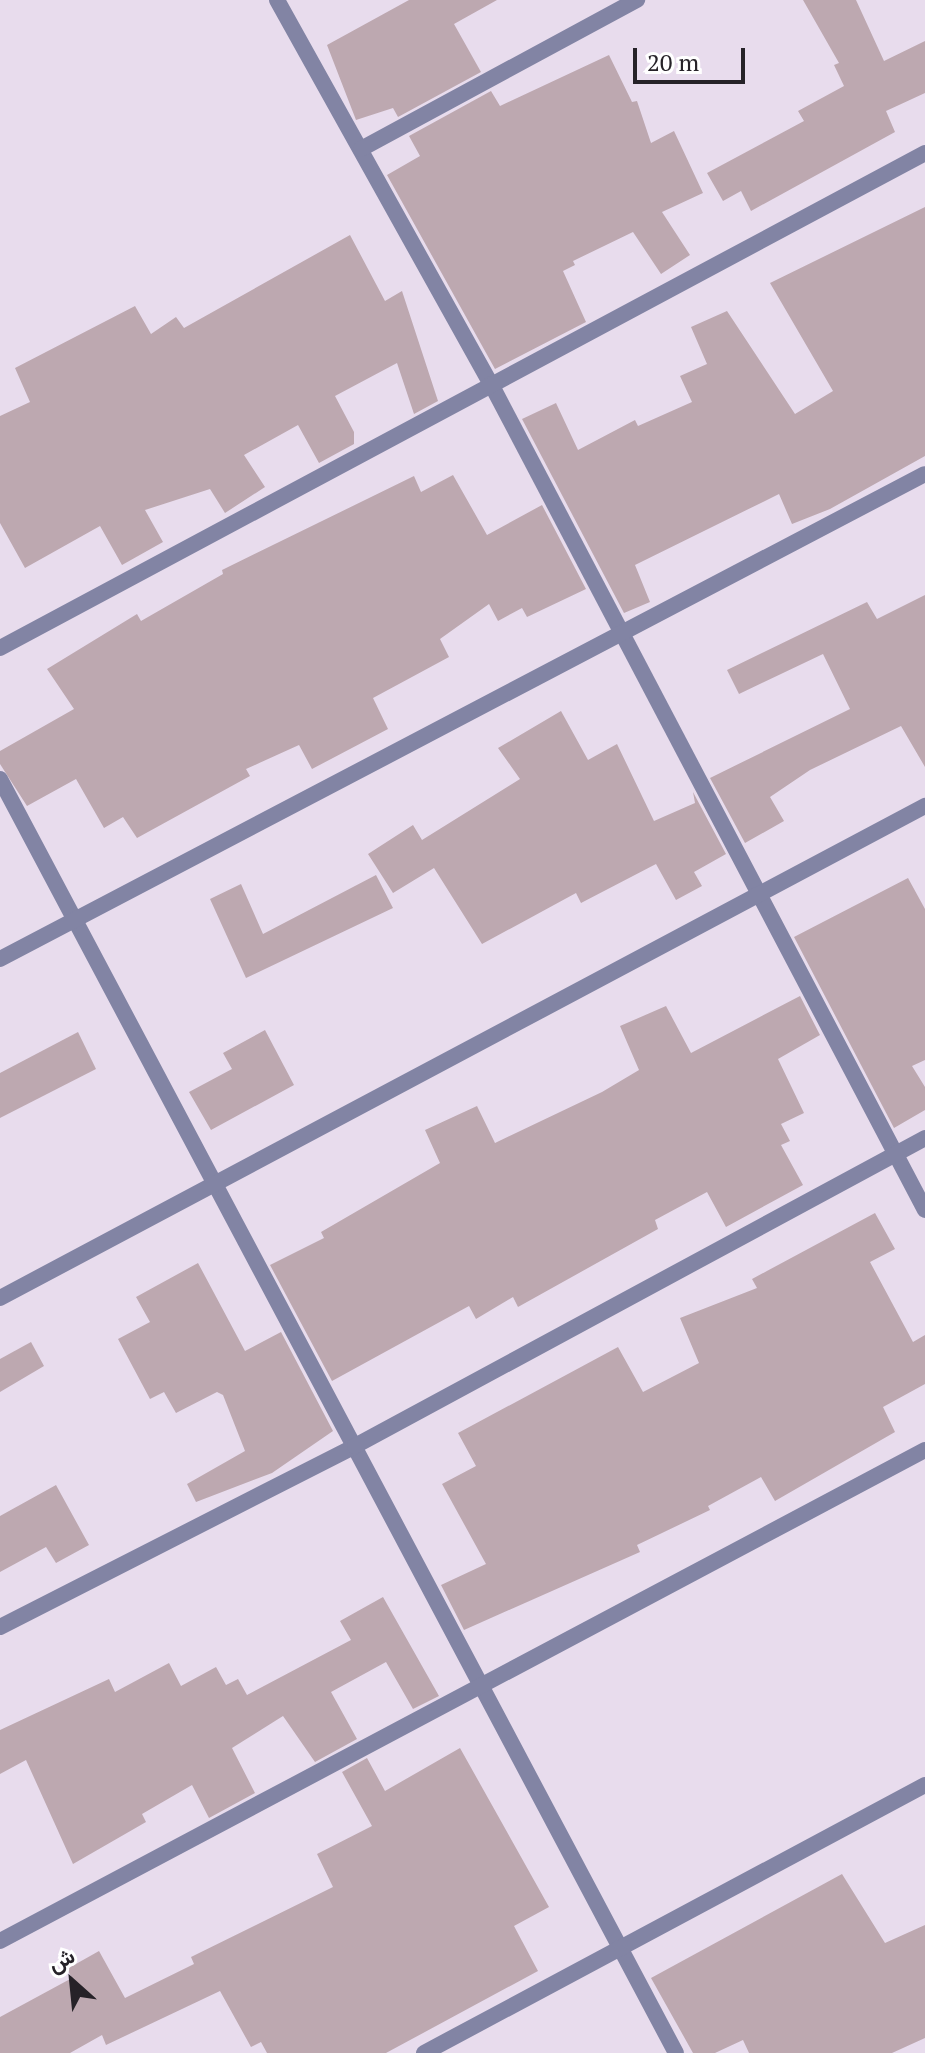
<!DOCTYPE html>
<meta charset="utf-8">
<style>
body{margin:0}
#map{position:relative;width:925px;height:2053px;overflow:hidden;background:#e8dced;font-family:"PT Serif",Vazirmatn,serif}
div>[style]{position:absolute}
.building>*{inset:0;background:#bda8b0}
.minor>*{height:16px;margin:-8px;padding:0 8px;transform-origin:8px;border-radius:8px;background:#8284a4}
span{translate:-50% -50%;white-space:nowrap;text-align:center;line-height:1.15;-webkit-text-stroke:6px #fff;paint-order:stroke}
.north{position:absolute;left:32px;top:1941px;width:80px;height:80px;-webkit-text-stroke:6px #fff;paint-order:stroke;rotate:333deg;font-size:22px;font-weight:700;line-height:32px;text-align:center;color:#262228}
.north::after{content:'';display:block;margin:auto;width:28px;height:36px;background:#262228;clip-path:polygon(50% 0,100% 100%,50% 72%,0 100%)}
.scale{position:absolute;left:633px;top:48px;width:112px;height:36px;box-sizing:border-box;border:4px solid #262228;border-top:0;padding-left:10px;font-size:24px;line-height:28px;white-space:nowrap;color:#262228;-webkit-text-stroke:6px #fff;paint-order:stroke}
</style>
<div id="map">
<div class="building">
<i style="clip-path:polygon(409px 0,497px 0,454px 24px,481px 72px,398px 117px,393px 108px,356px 120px,327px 45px)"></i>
<i style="clip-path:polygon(803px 0,856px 0,884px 61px,925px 41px,925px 93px,886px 111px,895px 132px,751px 211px,741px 191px,723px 201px,707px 173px,804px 121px,798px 111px,844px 86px,834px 65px,839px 63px)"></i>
<i style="clip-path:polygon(609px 55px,632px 102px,637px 101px,651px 143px,674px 131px,703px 193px,662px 212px,690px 255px,661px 274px,633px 232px,573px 261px,575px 265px,563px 271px,586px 322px,495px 369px,387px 175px,420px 156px,409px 136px,491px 91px,500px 106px)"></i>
<i style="clip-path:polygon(925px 207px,925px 456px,830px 509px,792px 524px,779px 494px,635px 565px,650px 602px,624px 613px,522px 419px,556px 403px,578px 450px,635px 420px,638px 426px,692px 402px,680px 376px,707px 364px,691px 327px,727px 311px,795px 414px,833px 391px,770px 283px)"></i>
<i style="clip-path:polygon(350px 235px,385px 301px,402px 291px,438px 401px,414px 414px,397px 363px,335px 396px,354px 432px,354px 444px,319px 463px,298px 425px,244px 455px,265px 487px,225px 513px,210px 489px,145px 510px,163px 542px,122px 565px,100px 526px,25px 568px,0 523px,0 416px,30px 402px,15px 368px,135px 306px,151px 334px,176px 317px,184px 328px)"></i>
<i style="clip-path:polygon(453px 475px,487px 535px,542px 505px,586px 589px,527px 617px,522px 608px,498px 621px,489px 604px,440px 639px,449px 657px,373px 698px,388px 729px,312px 769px,299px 745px,246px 769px,250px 776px,137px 838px,123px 817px,104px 828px,76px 779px,27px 806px,0 764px,0 751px,74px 709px,47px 669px,137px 614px,141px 621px,223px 574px,222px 570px,414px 476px,421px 492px)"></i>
<i style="clip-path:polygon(925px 595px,925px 767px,901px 726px,810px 770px,770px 797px,784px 821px,745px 843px,710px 778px,850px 709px,823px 654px,739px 694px,727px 670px,867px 602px,877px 619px)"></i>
<i style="clip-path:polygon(561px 711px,588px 760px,617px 744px,654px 821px,695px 803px,693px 792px,726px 854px,694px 872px,702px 886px,676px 900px,656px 864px,581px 903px,576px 893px,482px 944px,434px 868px,393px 893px,368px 854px,413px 825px,422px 840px,520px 779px,498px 748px)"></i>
<i style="clip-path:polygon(376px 875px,393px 908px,246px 978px,210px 899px,241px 884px,263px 934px)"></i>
<i style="clip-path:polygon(908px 878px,925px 909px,925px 1060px,912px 1066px,925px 1087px,925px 1110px,894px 1128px,794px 937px)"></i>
<i style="clip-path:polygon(800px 996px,820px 1035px,778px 1059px,804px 1113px,781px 1124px,790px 1141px,781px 1145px,803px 1185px,726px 1227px,707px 1192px,655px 1220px,658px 1229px,518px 1307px,513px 1297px,476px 1319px,469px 1306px,332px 1381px,270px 1265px,324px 1238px,321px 1232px,440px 1163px,425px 1130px,477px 1106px,495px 1143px,602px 1092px,639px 1070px,620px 1026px,666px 1006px,691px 1053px)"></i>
<i style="clip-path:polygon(265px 1030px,294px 1085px,211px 1130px,189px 1092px,232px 1069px,223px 1053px)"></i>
<i style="clip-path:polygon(78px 1032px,96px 1069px,0 1118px,0 1073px)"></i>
<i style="clip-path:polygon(875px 1213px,895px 1249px,870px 1262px,913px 1342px,925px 1335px,925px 1384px,883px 1407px,895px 1432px,775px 1501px,761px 1477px,708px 1506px,710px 1510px,637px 1545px,640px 1552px,464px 1630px,441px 1585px,486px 1564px,442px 1484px,476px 1466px,458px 1433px,618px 1347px,643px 1392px,699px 1363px,680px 1318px,757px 1288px,752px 1279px)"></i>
<i style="clip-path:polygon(198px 1263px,245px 1351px,281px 1332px,333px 1431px,272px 1473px,196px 1502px,187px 1484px,245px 1451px,223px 1395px,217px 1392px,176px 1413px,164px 1392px,150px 1399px,118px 1339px,150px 1322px,136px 1297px)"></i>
<i style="clip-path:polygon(31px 1342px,44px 1366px,0 1392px,0 1359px)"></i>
<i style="clip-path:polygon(56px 1485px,89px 1545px,56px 1563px,46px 1547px,0 1572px,0 1516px)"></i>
<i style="clip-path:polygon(383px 1597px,439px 1696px,413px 1709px,386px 1662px,331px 1692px,357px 1739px,315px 1762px,283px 1716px,232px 1748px,255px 1793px,209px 1818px,192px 1785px,142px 1814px,146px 1822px,73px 1864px,26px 1760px,0 1774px,0 1730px,109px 1679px,115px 1692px,169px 1663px,181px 1686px,216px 1667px,226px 1685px,238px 1679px,247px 1695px,351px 1640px,340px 1621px)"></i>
<i style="clip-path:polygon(460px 1748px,549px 1907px,514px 1926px,538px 1971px,386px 2053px,267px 2053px,261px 2042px,251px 2047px,220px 1991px,106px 2045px,102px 2035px,70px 2053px,0 2053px,0 2017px,72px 1978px,67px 1969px,99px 1951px,125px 1998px,194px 1964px,191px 1957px,333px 1887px,317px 1854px,372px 1826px,342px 1772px,367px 1758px,385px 1791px)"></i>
<i style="clip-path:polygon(842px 1874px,885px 1943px,925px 1925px,925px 2038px,892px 2053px,749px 2053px,743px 2040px,715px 2053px,693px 2053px,651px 1978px)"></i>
</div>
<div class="minor">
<i style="left:277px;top:0;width:440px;rotate:60.9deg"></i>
<i style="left:491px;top:384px;width:933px;rotate:62.28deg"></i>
<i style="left:361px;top:149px;width:314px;rotate:-28.4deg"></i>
<i style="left:0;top:648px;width:1049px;rotate:-28.15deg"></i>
<i style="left:0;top:779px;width:1442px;rotate:62.05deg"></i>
<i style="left:0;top:959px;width:1044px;rotate:-27.67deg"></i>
<i style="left:0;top:1298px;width:1048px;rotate:-28.01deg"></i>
<i style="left:0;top:1627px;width:398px;rotate:-27deg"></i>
<i style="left:355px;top:1446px;width:648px;rotate:-28.38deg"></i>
<i style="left:0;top:1941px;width:1047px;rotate:-27.96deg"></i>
<i style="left:424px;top:2053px;width:568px;rotate:-28.14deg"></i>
</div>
<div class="north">ش</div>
<div class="scale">20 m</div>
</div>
